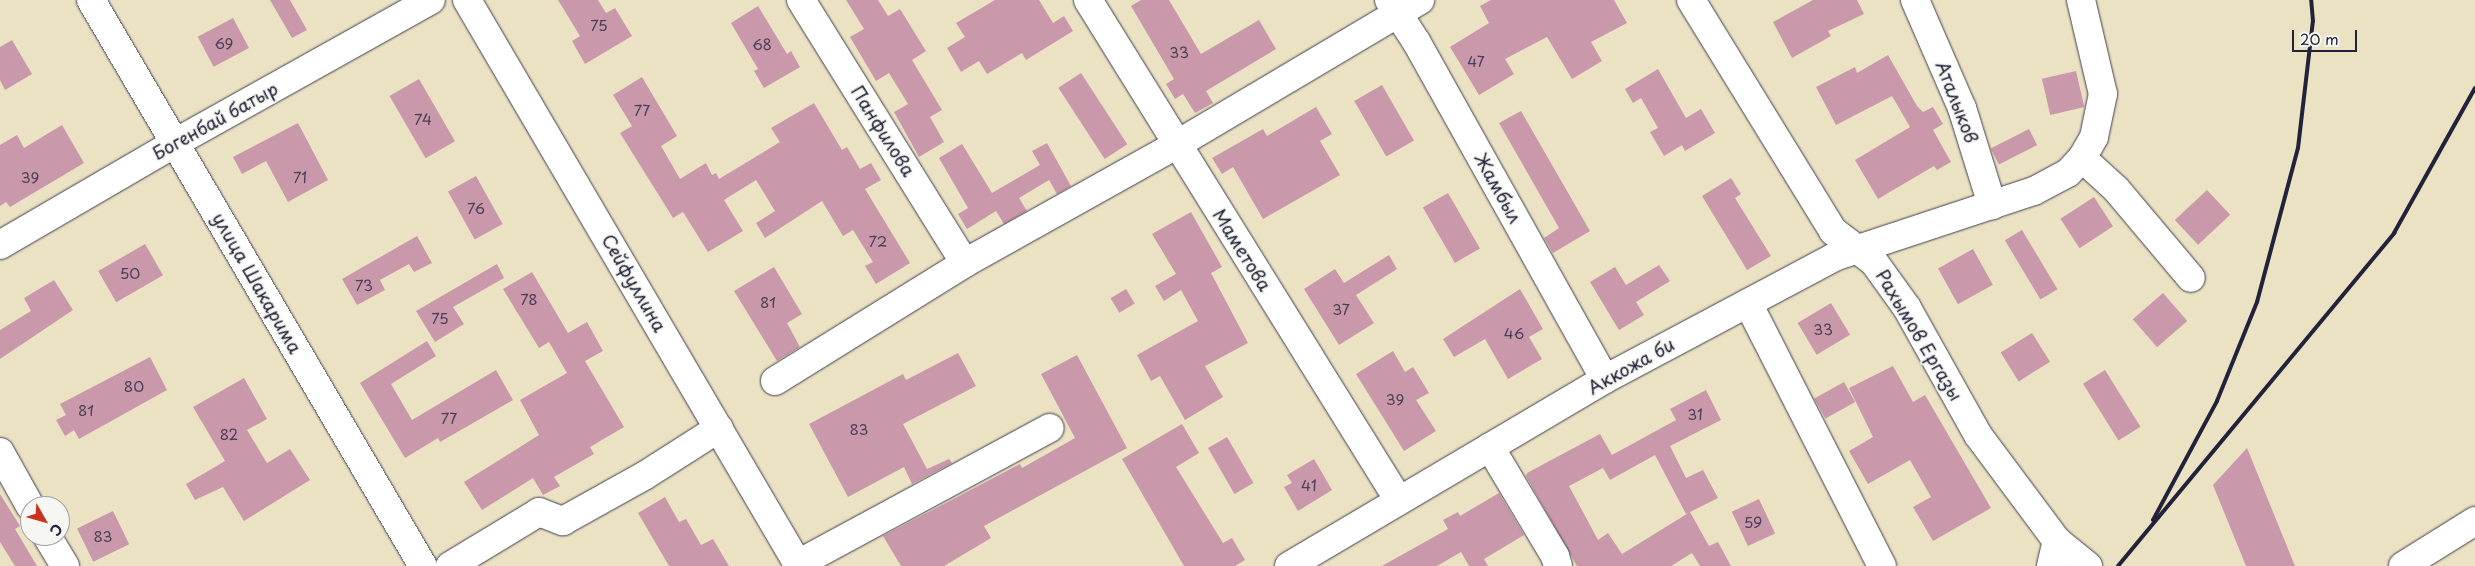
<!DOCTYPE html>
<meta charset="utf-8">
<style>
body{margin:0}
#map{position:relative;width:2475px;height:566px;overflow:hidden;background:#ebe2c3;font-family:"Playpen Sans",sans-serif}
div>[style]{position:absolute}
.building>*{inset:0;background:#ca98ab;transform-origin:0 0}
.roads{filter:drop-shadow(0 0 1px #403f4f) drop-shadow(0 0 1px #403f4f)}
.minor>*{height:28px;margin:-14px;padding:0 14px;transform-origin:14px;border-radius:14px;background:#fff}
.major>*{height:28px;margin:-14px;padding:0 14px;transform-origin:14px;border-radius:14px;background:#fff}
.rail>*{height:4px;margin:-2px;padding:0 2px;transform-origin:2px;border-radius:2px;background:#22223b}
span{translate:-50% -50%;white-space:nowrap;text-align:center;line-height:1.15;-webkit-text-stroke:4px #f6f6f2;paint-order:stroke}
.number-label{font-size:15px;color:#4c4057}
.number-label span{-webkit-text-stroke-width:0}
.street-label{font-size:18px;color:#22223b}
.north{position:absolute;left:20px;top:496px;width:50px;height:50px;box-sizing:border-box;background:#f6f6f2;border:1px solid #a1a1a9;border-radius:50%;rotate:128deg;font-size:14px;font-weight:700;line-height:20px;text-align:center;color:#22223b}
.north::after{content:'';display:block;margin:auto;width:18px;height:22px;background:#c8321e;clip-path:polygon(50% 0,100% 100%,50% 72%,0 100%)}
.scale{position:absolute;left:2292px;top:30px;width:65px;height:22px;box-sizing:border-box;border:2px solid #22223b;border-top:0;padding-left:6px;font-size:15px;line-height:18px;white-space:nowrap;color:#22223b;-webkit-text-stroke:4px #f6f6f2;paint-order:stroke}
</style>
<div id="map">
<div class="building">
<i style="clip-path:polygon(270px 0,290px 0,307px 30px,292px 38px)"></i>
<i style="clip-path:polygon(558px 0,598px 0,606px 13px,615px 8px,632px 36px,585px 64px,572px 41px,580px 36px)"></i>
<i style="clip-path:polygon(846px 0,878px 0,888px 16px,900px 9px,926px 51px,912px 60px,942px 110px,930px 117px,944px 142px,919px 157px,894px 112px,908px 104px,889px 73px,876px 81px,850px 37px,864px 29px)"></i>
<i style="clip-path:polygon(995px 0,1039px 0,1053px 23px,1064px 16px,1073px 31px,1026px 60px,1022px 53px,987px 74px,979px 61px,961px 72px,947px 48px,965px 37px,956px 23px)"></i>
<i style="clip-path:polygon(1141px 0,1169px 0,1201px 54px,1259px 20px,1276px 49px,1206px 91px,1213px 103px,1195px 113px,1183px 94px,1175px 99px,1166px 84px,1174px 79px,1131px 6px)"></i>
<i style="clip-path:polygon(1491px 0,1614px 0,1627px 23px,1591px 42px,1602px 61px,1572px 79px,1547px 37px,1505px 59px,1514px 74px,1479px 95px,1450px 47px,1489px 23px,1480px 6px)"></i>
<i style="clip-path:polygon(1813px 0,1857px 0,1864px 14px,1828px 31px,1831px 36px,1792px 58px,1773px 22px)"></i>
<i style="clip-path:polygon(758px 6px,787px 54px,791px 51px,800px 67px,764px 88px,754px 71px,758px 69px,731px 23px)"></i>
<i style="left:233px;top:18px;width:34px;height:40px;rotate:62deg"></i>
<i style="clip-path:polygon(12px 40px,32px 74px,5px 90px,0 80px,0 47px)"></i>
<i style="clip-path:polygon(1888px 55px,1917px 106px,1923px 112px,1933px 107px,1943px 124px,1933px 130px,1951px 162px,1937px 170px,1934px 166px,1878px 199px,1855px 160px,1910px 127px,1892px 96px,1836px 125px,1816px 87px,1855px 67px,1857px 73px)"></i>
<i style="clip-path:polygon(1658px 69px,1686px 118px,1701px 109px,1715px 133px,1685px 151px,1682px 145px,1664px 156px,1650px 132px,1658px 128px,1641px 98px,1633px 103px,1625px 89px)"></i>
<i style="left:2076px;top:71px;width:37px;height:35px;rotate:77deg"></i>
<i style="left:1081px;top:73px;width:85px;height:27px;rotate:57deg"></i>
<i style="clip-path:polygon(642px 77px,677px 136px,661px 146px,680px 179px,706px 163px,712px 175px,716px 173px,719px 179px,780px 142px,771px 128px,814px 103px,842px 150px,847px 147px,860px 169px,871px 163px,881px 180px,865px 189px,910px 263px,876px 284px,865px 266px,873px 262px,853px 230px,843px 236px,822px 201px,765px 238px,756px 223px,775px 211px,756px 180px,724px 200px,743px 231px,708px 252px,683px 212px,673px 218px,620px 133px,632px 126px,613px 95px)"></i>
<i style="left:419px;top:79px;width:72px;height:34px;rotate:60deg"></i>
<i style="left:1382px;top:85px;width:64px;height:32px;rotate:60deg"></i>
<i style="clip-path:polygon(1316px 107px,1332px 134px,1320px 141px,1340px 175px,1263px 219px,1233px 167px,1222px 174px,1212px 158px,1263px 129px,1267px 136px)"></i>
<i style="clip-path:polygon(1521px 111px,1590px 231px,1553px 253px,1544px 238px,1559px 228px,1499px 123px)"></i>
<i style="clip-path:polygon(298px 123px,328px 180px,288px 202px,266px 161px,242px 174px,233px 157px)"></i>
<i style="clip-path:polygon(62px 125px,84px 163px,10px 207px,6px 202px,0 206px,0 145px,17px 135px,24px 148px)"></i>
<i style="left:2029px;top:129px;width:18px;height:43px;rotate:63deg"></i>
<i style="clip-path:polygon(1047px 143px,1071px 186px,1057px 194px,1049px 180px,1019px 198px,1027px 211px,1004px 224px,996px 211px,967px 229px,958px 214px,968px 208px,939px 158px,962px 144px,992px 193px,1040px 165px,1032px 151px)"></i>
<i style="left:476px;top:176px;width:55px;height:32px;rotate:61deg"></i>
<i style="clip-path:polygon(1731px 178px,1741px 194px,1735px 198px,1771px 256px,1747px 270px,1702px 196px)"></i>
<i style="left:2207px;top:190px;width:34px;height:44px;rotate:47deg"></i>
<i style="left:1448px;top:193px;width:64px;height:29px;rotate:60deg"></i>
<i style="left:2094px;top:197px;width:35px;height:40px;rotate:57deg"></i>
<i style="clip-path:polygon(1191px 212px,1222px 267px,1211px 273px,1248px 343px,1205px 366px,1223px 397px,1185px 420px,1160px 376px,1151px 381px,1137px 355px,1198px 321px,1181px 290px,1164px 301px,1155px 286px,1176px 274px,1152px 234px)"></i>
<i style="left:2022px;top:230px;width:69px;height:20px;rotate:59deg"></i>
<i style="clip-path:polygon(417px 236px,432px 263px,414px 272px,409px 264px,380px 280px,385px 290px,357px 305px,342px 279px)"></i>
<i style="left:145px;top:244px;width:36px;height:54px;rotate:60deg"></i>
<i style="left:1973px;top:249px;width:41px;height:40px;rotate:61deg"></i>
<i style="clip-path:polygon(1389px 255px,1397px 269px,1356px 295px,1374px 323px,1339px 345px,1304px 289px,1335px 269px,1344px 283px)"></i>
<i style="clip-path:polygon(497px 264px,504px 278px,453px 307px,464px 324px,435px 342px,416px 311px)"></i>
<i style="clip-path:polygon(1659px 265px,1670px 281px,1636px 302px,1644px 315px,1619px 330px,1590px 282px,1615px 267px,1626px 285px)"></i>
<i style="clip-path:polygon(774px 267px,802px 314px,787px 323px,800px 347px,777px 361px,734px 291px)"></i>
<i style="clip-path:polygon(532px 272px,568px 333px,587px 322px,603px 351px,585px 361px,624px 427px,590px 447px,594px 454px,554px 477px,560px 486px,543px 495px,533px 478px,482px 510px,464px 482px,539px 435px,520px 400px,567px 373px,549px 342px,539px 348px,503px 289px)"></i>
<i style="clip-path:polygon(54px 280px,73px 310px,0 359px,0 330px,31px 311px,24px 298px)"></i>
<i style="left:1126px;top:289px;width:17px;height:18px;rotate:59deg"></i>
<i style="clip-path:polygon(1520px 289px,1543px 329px,1529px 337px,1542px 359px,1508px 379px,1485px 339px,1454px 357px,1443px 339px)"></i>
<i style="left:2163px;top:293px;width:37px;height:40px;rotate:49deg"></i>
<i style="left:1831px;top:303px;width:37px;height:39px;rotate:59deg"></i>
<i style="left:2032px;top:333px;width:34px;height:37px;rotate:58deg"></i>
<i style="clip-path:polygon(427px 341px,436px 356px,391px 384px,412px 420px,496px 370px,513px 400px,440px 442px,438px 438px,405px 458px,360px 383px)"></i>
<i style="clip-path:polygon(1393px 351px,1405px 372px,1413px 367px,1429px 393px,1416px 400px,1436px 431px,1404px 451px,1356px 374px)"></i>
<i style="clip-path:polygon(958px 353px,976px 386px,903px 424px,927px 469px,949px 459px,952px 463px,912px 484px,904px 467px,848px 497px,809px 424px,903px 374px,906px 380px)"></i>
<i style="clip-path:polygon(1077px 355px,1127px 448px,984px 526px,991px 538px,944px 566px,901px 566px,883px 536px,1020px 464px,1022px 468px,1075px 438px,1041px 374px)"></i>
<i style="clip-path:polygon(150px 357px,167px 390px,79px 439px,74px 430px,65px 436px,56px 420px,66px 415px,60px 404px)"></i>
<i style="clip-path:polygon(1893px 366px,1913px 402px,1925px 395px,1991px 508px,1933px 541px,1913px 507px,1931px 497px,1910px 460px,1868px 484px,1849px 451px,1873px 437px,1849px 388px)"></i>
<i style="left:2105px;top:370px;width:67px;height:26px;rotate:58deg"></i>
<i style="clip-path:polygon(244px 378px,267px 419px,247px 430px,267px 463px,290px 449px,310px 480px,244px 521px,223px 487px,195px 500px,186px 484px,225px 461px,193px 407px)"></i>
<i style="left:1844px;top:382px;width:23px;height:34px;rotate:61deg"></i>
<i style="clip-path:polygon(1706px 390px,1721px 420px,1670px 446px,1686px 478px,1703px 470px,1718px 498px,1686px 514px,1655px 455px,1610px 480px,1603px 468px,1569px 486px,1598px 540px,1608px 533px,1622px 554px,1690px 512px,1709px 546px,1718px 542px,1731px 566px,1700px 566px,1692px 553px,1671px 566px,1577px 566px,1526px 476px,1527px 473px,1600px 434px,1612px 455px,1676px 420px,1670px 409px)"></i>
<i style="clip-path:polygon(1182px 424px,1199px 453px,1176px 467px,1223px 543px,1232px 538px,1245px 560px,1235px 566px,1184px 566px,1122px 459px)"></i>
<i style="left:1227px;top:437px;width:53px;height:22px;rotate:60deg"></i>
<i style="clip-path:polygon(2247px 448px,2295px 566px,2246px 566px,2213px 485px)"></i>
<i style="clip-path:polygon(1314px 459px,1332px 490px,1298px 511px,1284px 487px,1292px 483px,1287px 475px)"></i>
<i style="clip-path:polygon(1499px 493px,1524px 535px,1484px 559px,1488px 566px,1469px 566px,1461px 552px,1437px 566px,1382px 566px,1448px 529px,1443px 520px,1458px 512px,1460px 516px)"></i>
<i style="clip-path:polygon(0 494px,20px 526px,15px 529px,37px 566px,15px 566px,0 542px)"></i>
<i style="clip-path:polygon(665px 497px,679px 522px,686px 519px,701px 545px,713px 539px,729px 566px,669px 566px,638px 513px)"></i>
<i style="left:1759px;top:499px;width:38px;height:30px;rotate:65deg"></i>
<i style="left:113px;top:511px;width:37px;height:40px;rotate:64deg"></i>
</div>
<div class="roads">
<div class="minor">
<i style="left:91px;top:0;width:656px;rotate:59.61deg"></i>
<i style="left:801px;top:0;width:310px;rotate:58.1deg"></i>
<i style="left:1088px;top:0;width:587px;rotate:58.15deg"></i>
<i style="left:1389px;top:0;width:51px;rotate:56.9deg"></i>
<i style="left:1417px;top:43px;width:385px;rotate:60.8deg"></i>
<i style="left:1691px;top:0;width:271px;rotate:58.4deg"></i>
<i style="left:1833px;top:231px;width:51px;rotate:37.1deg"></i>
<i style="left:1874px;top:262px;width:57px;rotate:54.3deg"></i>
<i style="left:1907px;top:308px;width:145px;rotate:60.8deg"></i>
<i style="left:1978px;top:435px;width:132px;rotate:53.3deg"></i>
<i style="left:2057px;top:541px;width:40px;rotate:39deg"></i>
<i style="left:1915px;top:0;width:118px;rotate:66.5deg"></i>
<i style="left:1962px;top:108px;width:102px;rotate:72.8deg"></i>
<i style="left:2082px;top:158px;width:46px;rotate:42.4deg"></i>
<i style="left:2116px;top:189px;width:116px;rotate:49.9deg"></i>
<i style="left:0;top:245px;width:203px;rotate:-30.2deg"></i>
<i style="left:175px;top:143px;width:293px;rotate:-29.2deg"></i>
<i style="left:1748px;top:303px;width:295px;rotate:63deg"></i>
<i style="left:775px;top:381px;width:224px;rotate:-31.8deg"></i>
<i style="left:965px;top:263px;width:242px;rotate:-29.2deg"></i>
<i style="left:1176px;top:145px;width:284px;rotate:-30.7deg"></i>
<i style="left:1490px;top:447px;width:127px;rotate:59.2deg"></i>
<i style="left:1555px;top:556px;width:10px;rotate:73deg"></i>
<i style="left:0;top:452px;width:62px;rotate:60.9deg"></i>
<i style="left:47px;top:536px;width:35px;rotate:59deg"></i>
<i style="left:798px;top:564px;width:286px;rotate:-28.4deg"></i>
<i style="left:450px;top:566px;width:104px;rotate:-31.2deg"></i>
<i style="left:539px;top:512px;width:26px;rotate:21deg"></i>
<i style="left:563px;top:521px;width:93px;rotate:-29.1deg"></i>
<i style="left:644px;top:476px;width:89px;rotate:-32.6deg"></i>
<i style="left:1289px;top:566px;width:367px;rotate:-30.6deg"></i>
<i style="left:1605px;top:379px;width:259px;rotate:-28deg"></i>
<i style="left:1834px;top:257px;width:211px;rotate:-18.3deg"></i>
<i style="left:2034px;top:191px;width:38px;rotate:-28deg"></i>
<i style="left:2068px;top:173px;width:21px;rotate:-47deg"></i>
<i style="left:2082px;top:158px;width:24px;rotate:-60deg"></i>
<i style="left:2094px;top:137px;width:44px;rotate:-78.2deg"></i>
<i style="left:2103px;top:94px;width:97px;rotate:-103.2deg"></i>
<i style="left:2051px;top:566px;width:26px;rotate:-77deg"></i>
<i style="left:2403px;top:566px;width:85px;rotate:-32deg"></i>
</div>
<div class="major">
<i style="left:467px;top:0;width:656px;rotate:59.61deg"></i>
</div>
</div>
<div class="rail">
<i style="left:2153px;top:520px;width:135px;rotate:-61.7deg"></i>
<i style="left:2217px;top:401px;width:107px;rotate:-68deg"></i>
<i style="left:2257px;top:302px;width:159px;rotate:-75.1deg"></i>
<i style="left:2298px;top:148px;width:128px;rotate:-83.3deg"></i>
<i style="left:2313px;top:21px;width:21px;rotate:-95deg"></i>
<i style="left:2118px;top:566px;width:433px;rotate:-50.3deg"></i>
<i style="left:2394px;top:233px;width:166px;rotate:-60.8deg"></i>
</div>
<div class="number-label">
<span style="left:599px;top:25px">75</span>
<span style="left:224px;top:43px">69</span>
<span style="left:762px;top:44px">68</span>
<span style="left:1179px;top:52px">33</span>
<span style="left:1476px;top:61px">47</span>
<span style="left:642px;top:110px">77</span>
<span style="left:423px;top:119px">74</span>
<span style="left:30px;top:177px">39</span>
<span style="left:300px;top:177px">71</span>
<span style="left:476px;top:208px">76</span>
<span style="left:878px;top:241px">72</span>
<span style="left:130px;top:273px">50</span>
<span style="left:364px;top:285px">73</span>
<span style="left:529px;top:299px">78</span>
<span style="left:768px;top:302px">81</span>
<span style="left:1341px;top:309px">37</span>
<span style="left:440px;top:318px">75</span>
<span style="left:1823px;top:329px">33</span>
<span style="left:1514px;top:333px">46</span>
<span style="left:134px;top:386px">80</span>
<span style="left:1395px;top:399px">39</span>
<span style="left:86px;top:410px">81</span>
<span style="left:1695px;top:414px">31</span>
<span style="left:449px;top:418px">77</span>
<span style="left:859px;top:429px">83</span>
<span style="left:229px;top:434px">82</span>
<span style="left:1309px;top:485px">41</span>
<span style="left:1753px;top:522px">59</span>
<span style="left:103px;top:536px">83</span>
</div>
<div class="street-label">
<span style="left:1957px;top:102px;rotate:69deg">Аталыков</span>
<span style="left:215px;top:121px;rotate:-29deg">Богенбай батыр</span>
<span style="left:883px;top:131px;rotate:58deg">Панфилова</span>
<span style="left:1498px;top:188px;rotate:61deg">Жамбыл</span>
<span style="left:1242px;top:250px;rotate:58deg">Маметова</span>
<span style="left:257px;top:283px;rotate:60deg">улица Шакарима</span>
<span style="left:634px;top:283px;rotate:60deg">Сейфуллина</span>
<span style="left:1919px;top:335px;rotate:59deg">Рахымов Ергазы</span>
<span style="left:1631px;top:366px;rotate:-29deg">Аккожа би</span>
</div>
<div class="north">С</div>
<div class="scale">20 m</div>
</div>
